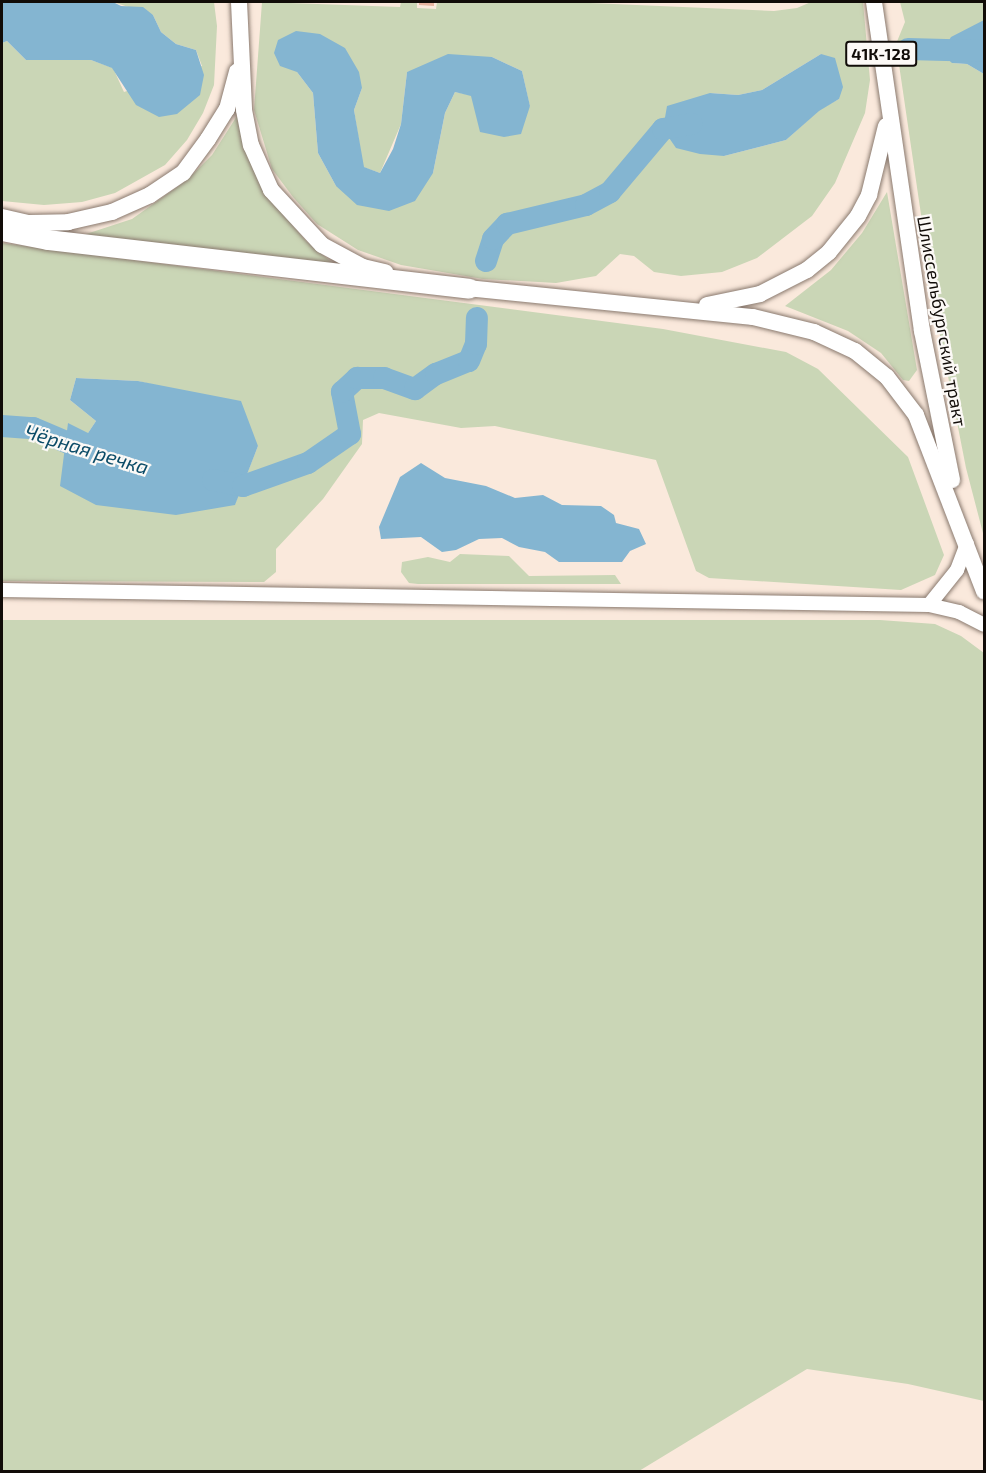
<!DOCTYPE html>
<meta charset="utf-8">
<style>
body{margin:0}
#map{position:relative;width:986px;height:1473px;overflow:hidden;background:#fae9dc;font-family:"Exo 2",sans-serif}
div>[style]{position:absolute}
.green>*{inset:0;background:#cad6b6}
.water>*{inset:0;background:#84b5d1}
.river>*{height:22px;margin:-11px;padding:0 11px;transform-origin:11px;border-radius:11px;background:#84b5d1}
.building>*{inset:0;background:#e7b4a0}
.roads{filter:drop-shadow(0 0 2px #89796e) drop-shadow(0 0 2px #89796e)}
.minor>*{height:14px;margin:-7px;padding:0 7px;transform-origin:7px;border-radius:7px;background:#fff}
.major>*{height:16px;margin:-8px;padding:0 8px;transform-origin:8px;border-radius:8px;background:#fff}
.highway>*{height:20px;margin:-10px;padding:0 10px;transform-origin:10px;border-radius:10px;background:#fff}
span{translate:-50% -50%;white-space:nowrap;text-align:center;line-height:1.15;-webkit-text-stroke:4.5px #fcf9f6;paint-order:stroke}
.shield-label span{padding:2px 4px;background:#fcf9f6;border:2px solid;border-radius:4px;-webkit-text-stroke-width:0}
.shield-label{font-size:16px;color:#110c08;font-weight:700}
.street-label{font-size:18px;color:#110c08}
.water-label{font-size:20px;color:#0c4c68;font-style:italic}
.frame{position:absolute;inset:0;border:3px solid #110c08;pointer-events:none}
</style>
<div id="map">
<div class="green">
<i style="clip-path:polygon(113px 2px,214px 2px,217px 26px,214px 85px,203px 113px,187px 140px,165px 165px,115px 193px,82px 202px,44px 205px,2px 201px,2px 43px,7px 41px,26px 60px,91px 60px,113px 68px,124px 92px,202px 66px,196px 50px,176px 44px,161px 32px,153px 15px)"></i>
<i style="clip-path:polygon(evenodd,262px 2px,400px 7px,401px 2px,417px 2px,417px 8px,436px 9px,437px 2px,567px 2px,774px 11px,797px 8px,811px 2px,863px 2px,870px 80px,865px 113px,835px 183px,812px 216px,757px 258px,722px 272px,681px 276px,654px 272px,634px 256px,620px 254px,596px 276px,556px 283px,483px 279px,401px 265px,358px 250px,317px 224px,293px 197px,272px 169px,254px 110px,262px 2px,821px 54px,839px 99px,819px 110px,786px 140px,724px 156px,710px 93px,738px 95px,762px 90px,821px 54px,262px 2px,492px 57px,522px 71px,530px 107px,455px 92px,445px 113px,433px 173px,336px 186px,318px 153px,313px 93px,297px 72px,362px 88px,354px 110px,363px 167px,380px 173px,401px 124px,407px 72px,492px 57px)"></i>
<i style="clip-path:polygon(900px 2px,984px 2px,984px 24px,952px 63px,967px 64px,984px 74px,984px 537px,966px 468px,935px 310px,896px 44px,905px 22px)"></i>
<i style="clip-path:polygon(237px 116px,278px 208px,306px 241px,335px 265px,83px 235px,132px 219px,187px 180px,212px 155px)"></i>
<i style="clip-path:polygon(887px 192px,917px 370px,909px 381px,903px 380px,881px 353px,848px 331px,785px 306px,831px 270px,862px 233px)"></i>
<i style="clip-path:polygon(evenodd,2px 243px,663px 329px,786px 352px,818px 369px,908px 457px,944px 555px,935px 575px,901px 590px,709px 578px,696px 571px,656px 460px,495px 426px,461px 428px,379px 413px,363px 420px,362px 444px,323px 499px,276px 549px,276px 572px,264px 582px,2px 581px,2px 243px,76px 378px,138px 381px,167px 388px,258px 446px,235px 504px,96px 505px,88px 433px,96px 421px,70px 400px,76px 378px)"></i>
<i style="clip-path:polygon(460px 554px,509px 556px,529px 576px,615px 575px,621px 584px,418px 584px,409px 583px,401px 572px,402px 562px,428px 557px,450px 562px)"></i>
<i style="clip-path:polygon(2px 620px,880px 620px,935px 624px,961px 636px,984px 653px,984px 1401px,908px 1384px,807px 1369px,639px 1471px,2px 1471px)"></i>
</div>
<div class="water">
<i style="clip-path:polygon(2px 2px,113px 2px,121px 6px,143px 7px,153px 15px,161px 32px,176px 44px,196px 50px,204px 75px,200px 95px,177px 114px,159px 117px,136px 105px,112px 68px,91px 60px,26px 60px,7px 41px,2px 43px)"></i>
<i style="clip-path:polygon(984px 20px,984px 74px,967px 64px,952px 63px,941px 53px,951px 37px)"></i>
<i style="clip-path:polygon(296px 31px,320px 34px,345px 48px,359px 72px,362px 88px,354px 110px,364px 167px,380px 173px,393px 149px,401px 124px,407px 72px,448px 54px,492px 57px,522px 71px,530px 106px,521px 134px,504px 137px,480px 132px,471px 96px,455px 92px,445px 113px,433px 173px,415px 201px,389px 211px,357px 205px,336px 186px,318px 153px,313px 93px,297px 72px,280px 66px,274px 53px,278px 40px)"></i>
<i style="clip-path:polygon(821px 54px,835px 58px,843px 87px,839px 99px,819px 111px,786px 140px,724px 156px,700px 154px,676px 148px,663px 129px,667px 106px,710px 93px,738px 95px,762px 90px)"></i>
<i style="clip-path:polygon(76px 378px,138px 381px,241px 401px,258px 446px,235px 505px,176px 515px,96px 505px,60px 486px,68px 423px,88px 433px,96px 421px,70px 400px)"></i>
<i style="clip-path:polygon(421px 463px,445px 478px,486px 486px,515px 498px,543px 495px,562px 505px,601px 506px,614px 515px,616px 523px,639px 529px,646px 544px,630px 551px,622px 562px,559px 562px,545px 552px,519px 547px,502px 538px,479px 539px,456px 550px,442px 552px,421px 537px,381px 539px,379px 527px,400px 477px)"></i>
</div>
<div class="river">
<i style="left:908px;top:49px;width:76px;rotate:1.5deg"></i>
<i style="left:486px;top:261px;width:23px;rotate:-72deg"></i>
<i style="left:493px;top:239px;width:21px;rotate:-47deg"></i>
<i style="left:507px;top:224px;width:81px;rotate:-13.5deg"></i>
<i style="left:586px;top:205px;width:27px;rotate:-28deg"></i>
<i style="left:610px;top:192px;width:82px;rotate:-49.9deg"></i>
<i style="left:663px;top:129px;width:29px;rotate:-10deg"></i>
<i style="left:2px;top:426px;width:31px;rotate:4deg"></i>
<i style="left:33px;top:428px;width:62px;rotate:22.8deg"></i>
<i style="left:213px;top:480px;width:31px;rotate:11deg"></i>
<i style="left:243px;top:486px;width:69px;rotate:-19.5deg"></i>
<i style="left:308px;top:463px;width:51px;rotate:-34.6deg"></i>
<i style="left:350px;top:434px;width:43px;rotate:-100.8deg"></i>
<i style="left:342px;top:392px;width:21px;rotate:-43deg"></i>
<i style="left:357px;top:378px;width:27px"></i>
<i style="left:384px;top:378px;width:33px;rotate:20deg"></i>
<i style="left:415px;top:389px;width:26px;rotate:-36deg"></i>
<i style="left:436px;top:374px;width:35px;rotate:-22deg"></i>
<i style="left:469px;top:361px;width:18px;rotate:-68deg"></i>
<i style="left:476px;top:344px;width:26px;rotate:-88deg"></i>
</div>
<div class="building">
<i style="clip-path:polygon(419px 2px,434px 2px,434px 6px,419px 5px)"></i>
</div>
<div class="roads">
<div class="minor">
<i style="left:2px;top:590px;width:927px;rotate:0.93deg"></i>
<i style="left:929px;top:605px;width:31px;rotate:13deg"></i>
<i style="left:959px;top:612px;width:28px;rotate:27deg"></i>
<i style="left:929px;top:605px;width:45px;rotate:-51.3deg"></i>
<i style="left:957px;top:570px;width:28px;rotate:-69deg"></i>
</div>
<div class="major">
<i style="left:239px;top:2px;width:108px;rotate:87.3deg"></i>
<i style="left:244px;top:110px;width:36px;rotate:79deg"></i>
<i style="left:251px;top:145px;width:49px;rotate:66deg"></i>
<i style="left:271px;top:190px;width:75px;rotate:47.2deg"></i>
<i style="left:322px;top:245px;width:47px;rotate:28.2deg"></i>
<i style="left:363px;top:267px;width:23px;rotate:13deg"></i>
<i style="left:874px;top:2px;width:332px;rotate:81.7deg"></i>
<i style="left:922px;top:331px;width:152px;rotate:78.6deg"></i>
<i style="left:2px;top:217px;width:28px;rotate:13deg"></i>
<i style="left:29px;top:223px;width:39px;rotate:-1deg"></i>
<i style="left:68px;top:222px;width:45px;rotate:-12.8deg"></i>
<i style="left:112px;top:212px;width:42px;rotate:-24.1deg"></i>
<i style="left:150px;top:195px;width:40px;rotate:-34deg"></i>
<i style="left:183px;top:173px;width:42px;rotate:-53.7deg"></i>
<i style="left:208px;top:139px;width:36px;rotate:-58deg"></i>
<i style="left:227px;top:109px;width:39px;rotate:-75deg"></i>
<i style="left:457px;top:287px;width:298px;rotate:5.8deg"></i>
<i style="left:753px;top:317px;width:63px;rotate:13.8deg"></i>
<i style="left:814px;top:332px;width:45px;rotate:24.9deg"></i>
<i style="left:855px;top:351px;width:41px;rotate:39.1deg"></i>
<i style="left:887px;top:377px;width:48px;rotate:52.7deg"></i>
<i style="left:916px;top:415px;width:189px;rotate:68.9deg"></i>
<i style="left:707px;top:305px;width:54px;rotate:-11.7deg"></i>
<i style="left:760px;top:294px;width:53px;rotate:-27.1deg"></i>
<i style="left:807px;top:270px;width:28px;rotate:-39deg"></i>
<i style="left:829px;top:252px;width:46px;rotate:-51.1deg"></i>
<i style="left:858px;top:216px;width:24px;rotate:-62deg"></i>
<i style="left:869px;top:195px;width:71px;rotate:-76.2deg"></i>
</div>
<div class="highway">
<i style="left:2px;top:231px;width:47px;rotate:11.1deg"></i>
<i style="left:48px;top:240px;width:424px;rotate:6.6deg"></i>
</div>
</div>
<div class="shield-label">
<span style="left:881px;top:54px">41К-128</span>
</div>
<div class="street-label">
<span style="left:942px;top:321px;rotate:80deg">Шлиссельбургский тракт</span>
</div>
<div class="water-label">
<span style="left:87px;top:449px;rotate:17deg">Чёрная речка</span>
</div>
<div class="frame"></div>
</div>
